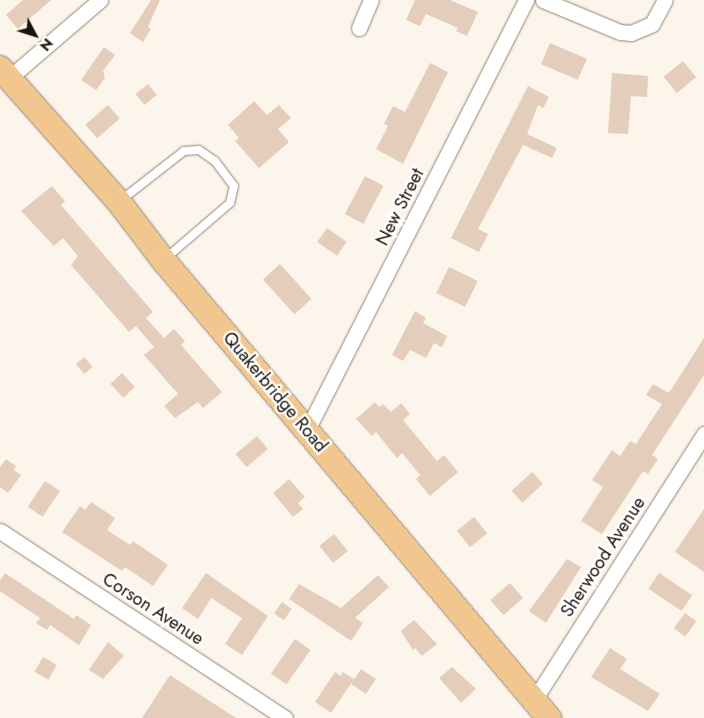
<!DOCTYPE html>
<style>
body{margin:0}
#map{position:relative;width:704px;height:718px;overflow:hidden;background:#fcf5ec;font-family:Jost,sans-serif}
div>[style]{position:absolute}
.building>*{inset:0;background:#e4cdbb;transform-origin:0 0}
.roads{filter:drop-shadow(0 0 1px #948370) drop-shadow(0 0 1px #948370)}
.service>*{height:8px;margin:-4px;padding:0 4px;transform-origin:4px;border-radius:4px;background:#fff}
.minor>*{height:15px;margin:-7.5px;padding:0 7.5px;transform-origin:7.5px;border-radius:7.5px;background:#fff}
.primary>*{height:24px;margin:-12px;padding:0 12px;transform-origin:12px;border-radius:12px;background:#f2c78f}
span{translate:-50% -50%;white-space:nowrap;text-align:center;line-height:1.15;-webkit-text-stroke:4.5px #fff;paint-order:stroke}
.street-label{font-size:18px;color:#1a130c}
.north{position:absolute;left:10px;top:10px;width:50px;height:50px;-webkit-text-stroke:4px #fff;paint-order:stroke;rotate:130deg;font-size:14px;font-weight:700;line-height:20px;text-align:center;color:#1a130c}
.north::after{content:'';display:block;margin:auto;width:18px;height:22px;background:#1a130c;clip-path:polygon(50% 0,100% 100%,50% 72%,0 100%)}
</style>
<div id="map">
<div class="building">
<i style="clip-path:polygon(23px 0,51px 0,18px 29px,6px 15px)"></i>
<i style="clip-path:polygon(151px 0,160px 0,148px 27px,151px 29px,143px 42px,130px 33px)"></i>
<i style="clip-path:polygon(415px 0,450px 0,478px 12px,467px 36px,456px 31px,458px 28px,426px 14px,420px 26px,406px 20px)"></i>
<i style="left:550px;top:43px;width:40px;height:23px;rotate:23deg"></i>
<i style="clip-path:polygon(104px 47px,115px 55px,103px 71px,105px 78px,96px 90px,81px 80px)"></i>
<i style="left:683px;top:61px;width:21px;height:25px;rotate:51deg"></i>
<i style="clip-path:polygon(430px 63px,448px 72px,403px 164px,376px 149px,388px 126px,384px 124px,393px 106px,405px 112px)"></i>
<i style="clip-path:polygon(612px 73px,648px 76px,647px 97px,631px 96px,628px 134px,608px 133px)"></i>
<i style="left:148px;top:84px;width:14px;height:16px;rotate:51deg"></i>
<i style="clip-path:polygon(528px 86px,549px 97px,543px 108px,538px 105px,527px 134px,557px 148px,552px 158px,523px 145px,478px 229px,488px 234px,479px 252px,451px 238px)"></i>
<i style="clip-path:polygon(254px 101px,267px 115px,279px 105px,291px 118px,278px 129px,289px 142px,259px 168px,235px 141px,239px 138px,228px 125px)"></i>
<i style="left:108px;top:105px;width:18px;height:30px;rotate:49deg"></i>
<i style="left:365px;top:176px;width:21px;height:43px;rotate:28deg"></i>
<i style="clip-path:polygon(52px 186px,65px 201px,61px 205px,153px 312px,146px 318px,164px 338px,174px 329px,185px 341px,181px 345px,222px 392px,203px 408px,198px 402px,175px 418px,164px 406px,178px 394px,144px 355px,154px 347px,136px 326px,129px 332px,71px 265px,78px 256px,63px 238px,54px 246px,21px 211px)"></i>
<i style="left:327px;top:228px;width:24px;height:17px;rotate:35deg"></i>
<i style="left:280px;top:264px;width:47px;height:23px;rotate:48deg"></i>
<i style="left:449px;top:267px;width:32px;height:29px;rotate:26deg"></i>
<i style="clip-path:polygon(415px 311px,426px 318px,423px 323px,447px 336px,442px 347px,434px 343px,426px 358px,410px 350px,403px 361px,392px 355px)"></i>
<i style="clip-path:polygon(704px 338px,704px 375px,652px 455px,658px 459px,648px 474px,643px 471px,602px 534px,581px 521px,603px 487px,592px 480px,612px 450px,620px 456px,630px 441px,636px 444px,662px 404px,646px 395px,653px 384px,669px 393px)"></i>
<i style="left:84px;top:357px;width:13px;height:11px;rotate:48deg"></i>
<i style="left:122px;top:373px;width:19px;height:16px;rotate:47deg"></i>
<i style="clip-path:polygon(375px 402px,379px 407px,383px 404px,391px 412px,401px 403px,410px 414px,403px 420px,437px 461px,444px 455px,458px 472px,430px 496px,416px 479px,420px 475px,402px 453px,397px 458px,376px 432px,372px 436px,356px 419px)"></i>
<i style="left:257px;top:436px;width:17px;height:28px;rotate:50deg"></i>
<i style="clip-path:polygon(6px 459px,16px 466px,14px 470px,21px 475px,8px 493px,0 487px,0 467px)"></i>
<i style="left:532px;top:472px;width:16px;height:28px;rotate:47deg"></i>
<i style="clip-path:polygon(289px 479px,305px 497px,298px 503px,303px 509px,293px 517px,273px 493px)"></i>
<i style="left:45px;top:481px;width:18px;height:31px;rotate:34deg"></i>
<i style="clip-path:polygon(91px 502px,115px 518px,107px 530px,130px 545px,133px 541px,168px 565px,153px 586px,125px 567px,122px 571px,62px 532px,80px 506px,85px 510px)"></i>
<i style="clip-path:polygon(704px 509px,704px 572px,675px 552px)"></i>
<i style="left:474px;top:517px;width:21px;height:22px;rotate:51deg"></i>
<i style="left:334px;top:534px;width:22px;height:19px;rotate:51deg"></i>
<i style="clip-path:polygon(567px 559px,581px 567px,546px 623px,529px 611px)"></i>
<i style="clip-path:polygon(5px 573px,74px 619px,76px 615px,91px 625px,79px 645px,50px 625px,47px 630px,36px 623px,40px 618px,0 591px,0 581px)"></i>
<i style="clip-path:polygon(206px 573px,268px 616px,242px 655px,225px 644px,242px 618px,211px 598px,198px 619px,182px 608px)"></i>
<i style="left:659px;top:573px;width:40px;height:19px;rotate:34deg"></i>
<i style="clip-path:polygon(378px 575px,389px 587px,355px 618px,363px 623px,351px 641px,289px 599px,299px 584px,341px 608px)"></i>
<i style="left:510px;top:583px;width:20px;height:26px;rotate:49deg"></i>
<i style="left:282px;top:602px;width:12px;height:14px;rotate:35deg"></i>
<i style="left:685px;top:613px;width:14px;height:19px;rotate:36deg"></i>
<i style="clip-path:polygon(414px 620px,437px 644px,422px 656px,415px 648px,413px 650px,401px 631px)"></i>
<i style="left:295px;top:639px;width:19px;height:42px;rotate:35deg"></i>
<i style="clip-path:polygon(108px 642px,124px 656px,103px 679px,89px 670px)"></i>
<i style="clip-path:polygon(610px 648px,627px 659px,620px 669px,660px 694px,648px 711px,591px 677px)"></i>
<i style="left:43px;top:657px;width:16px;height:17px;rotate:30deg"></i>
<i style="clip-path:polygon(452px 667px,476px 689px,461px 703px,439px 678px)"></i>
<i style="left:361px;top:669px;width:18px;height:18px;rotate:34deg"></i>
<i style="clip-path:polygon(335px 672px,341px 676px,343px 672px,354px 679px,331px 713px,315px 702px)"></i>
<i style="clip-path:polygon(170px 675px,199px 694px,236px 718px,142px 718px)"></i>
</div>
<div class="roads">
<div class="service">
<i style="left:120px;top:201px;width:81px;rotate:-38deg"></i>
<i style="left:184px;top:151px;width:15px;rotate:-4deg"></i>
<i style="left:199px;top:150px;width:19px;rotate:35deg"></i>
<i style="left:215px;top:161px;width:31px;rotate:53deg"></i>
<i style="left:234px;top:186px;width:17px;rotate:103deg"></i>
<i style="left:230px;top:203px;width:84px;rotate:139.3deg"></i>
</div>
<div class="minor">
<i style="left:543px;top:0;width:83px;rotate:22.6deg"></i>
<i style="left:620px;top:32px;width:11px;rotate:5deg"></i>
<i style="left:631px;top:33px;width:23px;rotate:-23deg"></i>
<i style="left:652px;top:24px;width:27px;rotate:-62deg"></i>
<i style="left:359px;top:28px;width:30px;rotate:-67deg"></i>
<i style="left:9px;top:78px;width:120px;rotate:-40.6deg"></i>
<i style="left:307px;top:430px;width:483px;rotate:-63deg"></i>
<i style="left:0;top:531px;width:341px;rotate:33.3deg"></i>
<i style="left:534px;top:700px;width:316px;rotate:-57.4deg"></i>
</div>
<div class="primary">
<i style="left:0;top:68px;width:179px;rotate:48.4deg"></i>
<i style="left:119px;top:202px;width:74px;rotate:52.7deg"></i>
<i style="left:164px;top:261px;width:598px;rotate:49.89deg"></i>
</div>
</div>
<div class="street-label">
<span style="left:400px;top:207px;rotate:-63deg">New Street</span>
<span style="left:275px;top:392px;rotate:50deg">Quakerbridge Road</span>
<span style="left:603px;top:557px;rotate:-57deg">Sherwood Avenue</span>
<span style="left:153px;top:609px;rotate:33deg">Corson Avenue</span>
</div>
<div class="north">N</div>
</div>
